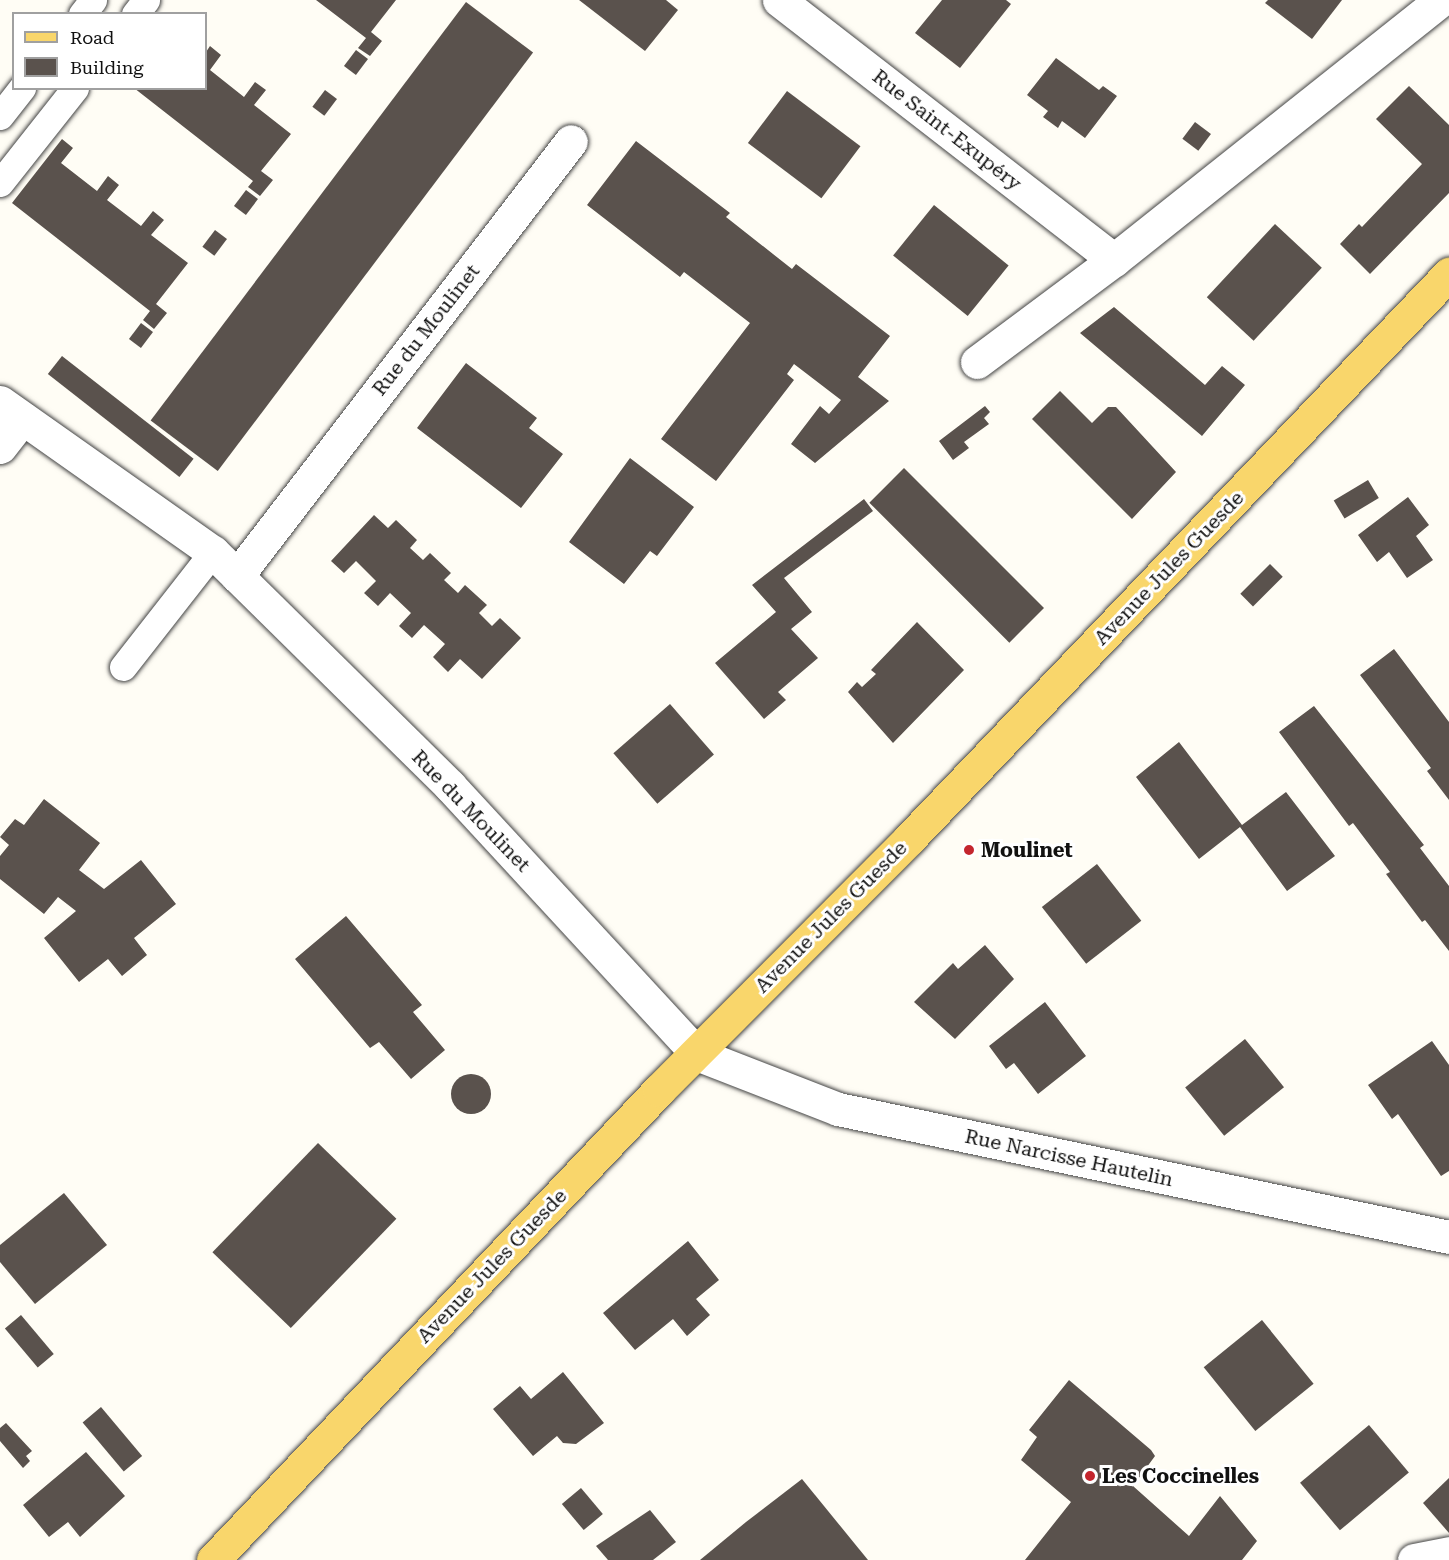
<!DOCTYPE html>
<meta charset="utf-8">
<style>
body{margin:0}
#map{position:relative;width:1449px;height:1560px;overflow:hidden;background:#fffdf5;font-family:"Roboto Serif",serif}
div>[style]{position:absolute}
.building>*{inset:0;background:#5a524d;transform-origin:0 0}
.round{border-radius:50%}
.roads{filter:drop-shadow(0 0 2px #444) drop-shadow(0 0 2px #444)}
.service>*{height:27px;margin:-13.5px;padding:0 13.5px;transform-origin:13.5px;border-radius:13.5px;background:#fff}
.minor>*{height:33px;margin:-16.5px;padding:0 16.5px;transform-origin:16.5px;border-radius:16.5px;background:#fff}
.primary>*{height:33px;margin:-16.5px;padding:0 16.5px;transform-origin:16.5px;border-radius:16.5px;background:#f9d66b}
.dots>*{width:16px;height:16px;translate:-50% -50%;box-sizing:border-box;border:3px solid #fff;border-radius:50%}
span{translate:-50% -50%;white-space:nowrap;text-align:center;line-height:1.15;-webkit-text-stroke:6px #fff;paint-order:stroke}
.street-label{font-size:20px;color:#111}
.poi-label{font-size:20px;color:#111;font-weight:700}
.left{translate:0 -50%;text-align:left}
.legend{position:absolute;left:12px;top:12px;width:195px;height:78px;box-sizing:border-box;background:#fff;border:2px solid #a0a0a0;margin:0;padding:8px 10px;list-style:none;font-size:18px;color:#111}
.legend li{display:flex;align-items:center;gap:12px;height:30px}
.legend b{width:30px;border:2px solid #a0a0a0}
</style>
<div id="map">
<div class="building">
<i style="clip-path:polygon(316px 0,396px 0,371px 32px,382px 41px,370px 56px,358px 48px,366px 38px)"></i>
<i style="clip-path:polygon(579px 0,666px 0,678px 10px,645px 51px)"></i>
<i style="clip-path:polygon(942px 0,1006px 0,1011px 4px,960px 68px,915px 33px)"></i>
<i style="clip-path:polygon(1268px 0,1342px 0,1312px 39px,1265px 3px)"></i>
<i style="left:466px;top:2px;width:84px;height:524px;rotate:37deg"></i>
<i style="clip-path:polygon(210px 46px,221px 55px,210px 70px,244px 97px,255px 82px,266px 90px,254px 105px,291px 134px,261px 171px,273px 180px,260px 196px,248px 187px,253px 181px,134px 88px,206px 88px,206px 52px)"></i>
<i style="left:356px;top:50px;width:15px;height:20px;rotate:37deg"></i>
<i style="clip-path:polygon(1056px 58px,1099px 90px,1103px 86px,1117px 96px,1085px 138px,1062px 121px,1058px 128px,1043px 117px,1048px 111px,1027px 95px)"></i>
<i style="clip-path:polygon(1409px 86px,1449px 125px,1449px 193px,1370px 274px,1340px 244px,1359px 224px,1362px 227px,1422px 164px,1376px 119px)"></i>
<i style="left:325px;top:90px;width:15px;height:21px;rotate:37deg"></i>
<i style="left:787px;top:91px;width:92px;height:65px;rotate:37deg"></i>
<i style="left:1195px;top:122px;width:20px;height:21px;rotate:37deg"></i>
<i style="clip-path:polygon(62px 139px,73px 148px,61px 163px,97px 191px,108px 176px,119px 185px,107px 200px,141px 226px,153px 211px,164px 220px,151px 235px,188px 263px,156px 304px,167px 313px,154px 329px,143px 320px,150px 311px,12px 203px)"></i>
<i style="clip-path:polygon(636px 141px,730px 213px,726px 217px,792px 269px,796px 264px,890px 336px,858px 377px,889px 401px,815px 463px,791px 444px,820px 406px,829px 414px,841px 400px,794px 364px,787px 374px,794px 380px,716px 481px,661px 439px,750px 323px,684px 272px,680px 277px,587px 205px)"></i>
<i style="left:246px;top:190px;width:15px;height:20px;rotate:37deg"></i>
<i style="left:934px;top:205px;width:96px;height:65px;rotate:39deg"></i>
<i style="left:1275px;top:224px;width:64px;height:100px;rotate:43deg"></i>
<i style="left:215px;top:230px;width:15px;height:21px;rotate:37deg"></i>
<i style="clip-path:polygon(1114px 307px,1205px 385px,1222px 366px,1245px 385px,1202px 436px,1080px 333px)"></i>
<i style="left:141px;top:323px;width:15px;height:20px;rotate:37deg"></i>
<i style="left:62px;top:356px;width:167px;height:23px;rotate:38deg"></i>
<i style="clip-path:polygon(466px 363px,537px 418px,529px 428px,563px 454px,521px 508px,417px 428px)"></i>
<i style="clip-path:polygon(1060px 391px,1092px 423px,1108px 407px,1116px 407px,1176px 472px,1132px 519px,1032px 419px)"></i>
<i style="clip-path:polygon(985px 406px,990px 412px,984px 418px,989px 424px,964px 442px,969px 448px,953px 460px,939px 441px)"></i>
<i style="clip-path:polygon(630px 458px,694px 507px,657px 556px,650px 551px,624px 584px,569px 542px)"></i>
<i style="left:904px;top:468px;width:198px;height:49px;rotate:45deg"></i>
<i style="left:1368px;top:480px;width:21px;height:40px;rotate:59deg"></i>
<i style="clip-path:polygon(1408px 497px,1429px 525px,1416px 536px,1433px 560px,1407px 578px,1389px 552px,1377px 562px,1358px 535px)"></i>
<i style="clip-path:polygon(864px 499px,873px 511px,784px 578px,812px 612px,791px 629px,818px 658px,778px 692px,786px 700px,764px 719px,715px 663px,776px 612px,752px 585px)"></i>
<i style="clip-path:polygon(374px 515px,388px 528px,396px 520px,417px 540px,410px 548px,423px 560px,430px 553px,451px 573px,444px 580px,458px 593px,465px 585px,487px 605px,479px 613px,492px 626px,500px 618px,521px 638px,482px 679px,460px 659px,448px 672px,433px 657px,445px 644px,424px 625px,412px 638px,399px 626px,411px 613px,390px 593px,378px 606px,364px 593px,376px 581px,356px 561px,344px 573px,331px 561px)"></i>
<i style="left:1270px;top:564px;width:18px;height:42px;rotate:45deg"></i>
<i style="clip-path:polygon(917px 622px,964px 670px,893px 743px,848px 692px,857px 682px,862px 687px,876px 674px,871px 670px)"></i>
<i style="clip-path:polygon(1394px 649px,1449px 722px,1449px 800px,1427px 771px,1431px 768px,1360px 675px)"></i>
<i style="left:670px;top:704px;width:67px;height:75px;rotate:49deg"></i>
<i style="clip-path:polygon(1314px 706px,1424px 845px,1420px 848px,1449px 886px,1449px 951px,1425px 920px,1422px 922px,1386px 874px,1390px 872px,1353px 823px,1349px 826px,1279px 732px)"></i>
<i style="clip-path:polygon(1179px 742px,1242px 825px,1286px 792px,1335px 856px,1287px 891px,1240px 827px,1199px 859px,1136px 777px)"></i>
<i style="clip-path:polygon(44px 799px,100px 843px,79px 870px,104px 889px,141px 860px,176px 904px,134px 938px,147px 955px,122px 976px,108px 959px,79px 982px,44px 938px,76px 911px,58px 897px,44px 914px,0 879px,0 856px,9px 845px,0 837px,15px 819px,24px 825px)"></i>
<i style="left:1097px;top:864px;width:72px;height:70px;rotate:52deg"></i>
<i style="clip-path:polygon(346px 916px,422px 1005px,413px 1012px,445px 1050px,411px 1079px,379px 1042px,370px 1048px,295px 959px)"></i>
<i style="clip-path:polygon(985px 945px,1014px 979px,955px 1039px,914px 1002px,953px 963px,958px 969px)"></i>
<i style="clip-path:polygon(1045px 1002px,1086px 1056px,1038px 1094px,1014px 1063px,1006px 1069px,989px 1046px)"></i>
<i style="left:1245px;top:1039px;width:62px;height:77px;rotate:51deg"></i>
<i style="clip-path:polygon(1432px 1041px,1449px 1065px,1449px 1171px,1441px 1176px,1398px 1114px,1392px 1119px,1368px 1085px)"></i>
<i class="round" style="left:451px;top:1074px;width:40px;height:40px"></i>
<i style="left:318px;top:1143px;width:109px;height:152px;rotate:44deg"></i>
<i style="clip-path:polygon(64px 1193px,107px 1245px,35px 1304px,0 1262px,0 1245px)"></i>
<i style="clip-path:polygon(688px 1241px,719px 1280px,696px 1299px,710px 1315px,687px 1336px,673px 1319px,635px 1350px,603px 1313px)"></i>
<i style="left:21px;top:1315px;width:51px;height:21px;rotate:50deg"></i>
<i style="left:1262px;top:1320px;width:82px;height:75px;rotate:51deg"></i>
<i style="clip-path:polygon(563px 1372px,604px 1423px,576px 1444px,563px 1443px,557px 1436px,533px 1456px,493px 1409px,520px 1386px,531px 1399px)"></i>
<i style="clip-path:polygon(1069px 1380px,1151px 1450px,1155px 1456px,1133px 1486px,1189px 1536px,1220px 1496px,1257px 1541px,1242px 1560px,1025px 1560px,1071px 1502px,1021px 1460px,1037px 1437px,1029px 1430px)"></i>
<i style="left:101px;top:1407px;width:64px;height:24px;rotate:50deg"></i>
<i style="clip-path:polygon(6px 1423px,32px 1451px,26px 1456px,30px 1461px,23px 1468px,0 1441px,0 1428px)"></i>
<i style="left:1369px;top:1425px;width:62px;height:90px;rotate:50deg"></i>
<i style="clip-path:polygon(86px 1452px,125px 1496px,80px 1537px,68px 1522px,49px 1537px,23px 1505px)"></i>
<i style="clip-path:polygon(1449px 1478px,1449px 1533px,1423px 1503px)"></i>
<i style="clip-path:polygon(802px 1479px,868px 1560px,700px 1560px,746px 1522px)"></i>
<i style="left:581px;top:1488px;width:34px;height:25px;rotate:50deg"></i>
<i style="clip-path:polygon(650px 1510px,676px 1542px,653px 1560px,608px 1560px,596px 1546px)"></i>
</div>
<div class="roads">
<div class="service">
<i style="left:82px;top:14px;width:18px;rotate:-52deg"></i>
<i style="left:135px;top:14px;width:18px;rotate:-52deg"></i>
<i style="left:0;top:116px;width:36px;rotate:-52deg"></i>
<i style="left:0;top:183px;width:121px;rotate:-51.7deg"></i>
<i style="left:123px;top:667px;width:146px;rotate:-52deg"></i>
</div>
<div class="minor">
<i style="left:779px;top:0;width:424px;rotate:37.8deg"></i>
<i style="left:977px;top:362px;width:171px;rotate:-36.7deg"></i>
<i style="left:1114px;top:260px;width:418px;rotate:-38.5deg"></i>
<i style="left:0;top:402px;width:261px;rotate:35.2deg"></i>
<i style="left:213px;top:552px;width:333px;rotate:44.6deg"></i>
<i style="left:450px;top:786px;width:364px;rotate:47.3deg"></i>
<i style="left:697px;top:1054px;width:151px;rotate:21.3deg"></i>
<i style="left:838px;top:1109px;width:624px;rotate:11.83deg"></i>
<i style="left:0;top:447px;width:36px;rotate:-52deg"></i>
<i style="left:237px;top:576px;width:548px;rotate:-52.48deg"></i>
<i style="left:1414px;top:1560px;width:36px;rotate:-11deg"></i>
</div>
<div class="primary">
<i style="left:213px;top:1560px;width:648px;rotate:-46.5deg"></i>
<i style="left:659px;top:1090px;width:354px;rotate:-45.1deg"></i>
<i style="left:909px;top:839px;width:782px;rotate:-46.3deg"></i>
</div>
</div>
<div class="dots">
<i style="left:969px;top:850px;background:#c4262e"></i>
<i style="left:1090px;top:1476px;background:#c4262e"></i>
</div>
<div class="street-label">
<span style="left:947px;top:130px;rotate:38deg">Rue Saint-Exupéry</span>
<span style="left:426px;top:330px;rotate:-52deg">Rue du Moulinet</span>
<span style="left:1169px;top:568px;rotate:-46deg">Avenue Jules Guesde</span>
<span style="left:471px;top:811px;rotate:46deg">Rue du Moulinet</span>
<span style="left:831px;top:917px;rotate:-45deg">Avenue Jules Guesde</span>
<span style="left:1069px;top:1158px;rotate:12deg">Rue Narcisse Hautelin</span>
<span style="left:492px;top:1266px;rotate:-46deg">Avenue Jules Guesde</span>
</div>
<div class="poi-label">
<span class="left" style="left:981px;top:850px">Moulinet</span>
<span class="left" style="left:1102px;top:1476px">Les Coccinelles</span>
</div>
<ul class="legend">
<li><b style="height:8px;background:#f9d66b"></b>Road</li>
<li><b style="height:16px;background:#5a524d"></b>Building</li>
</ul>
</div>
